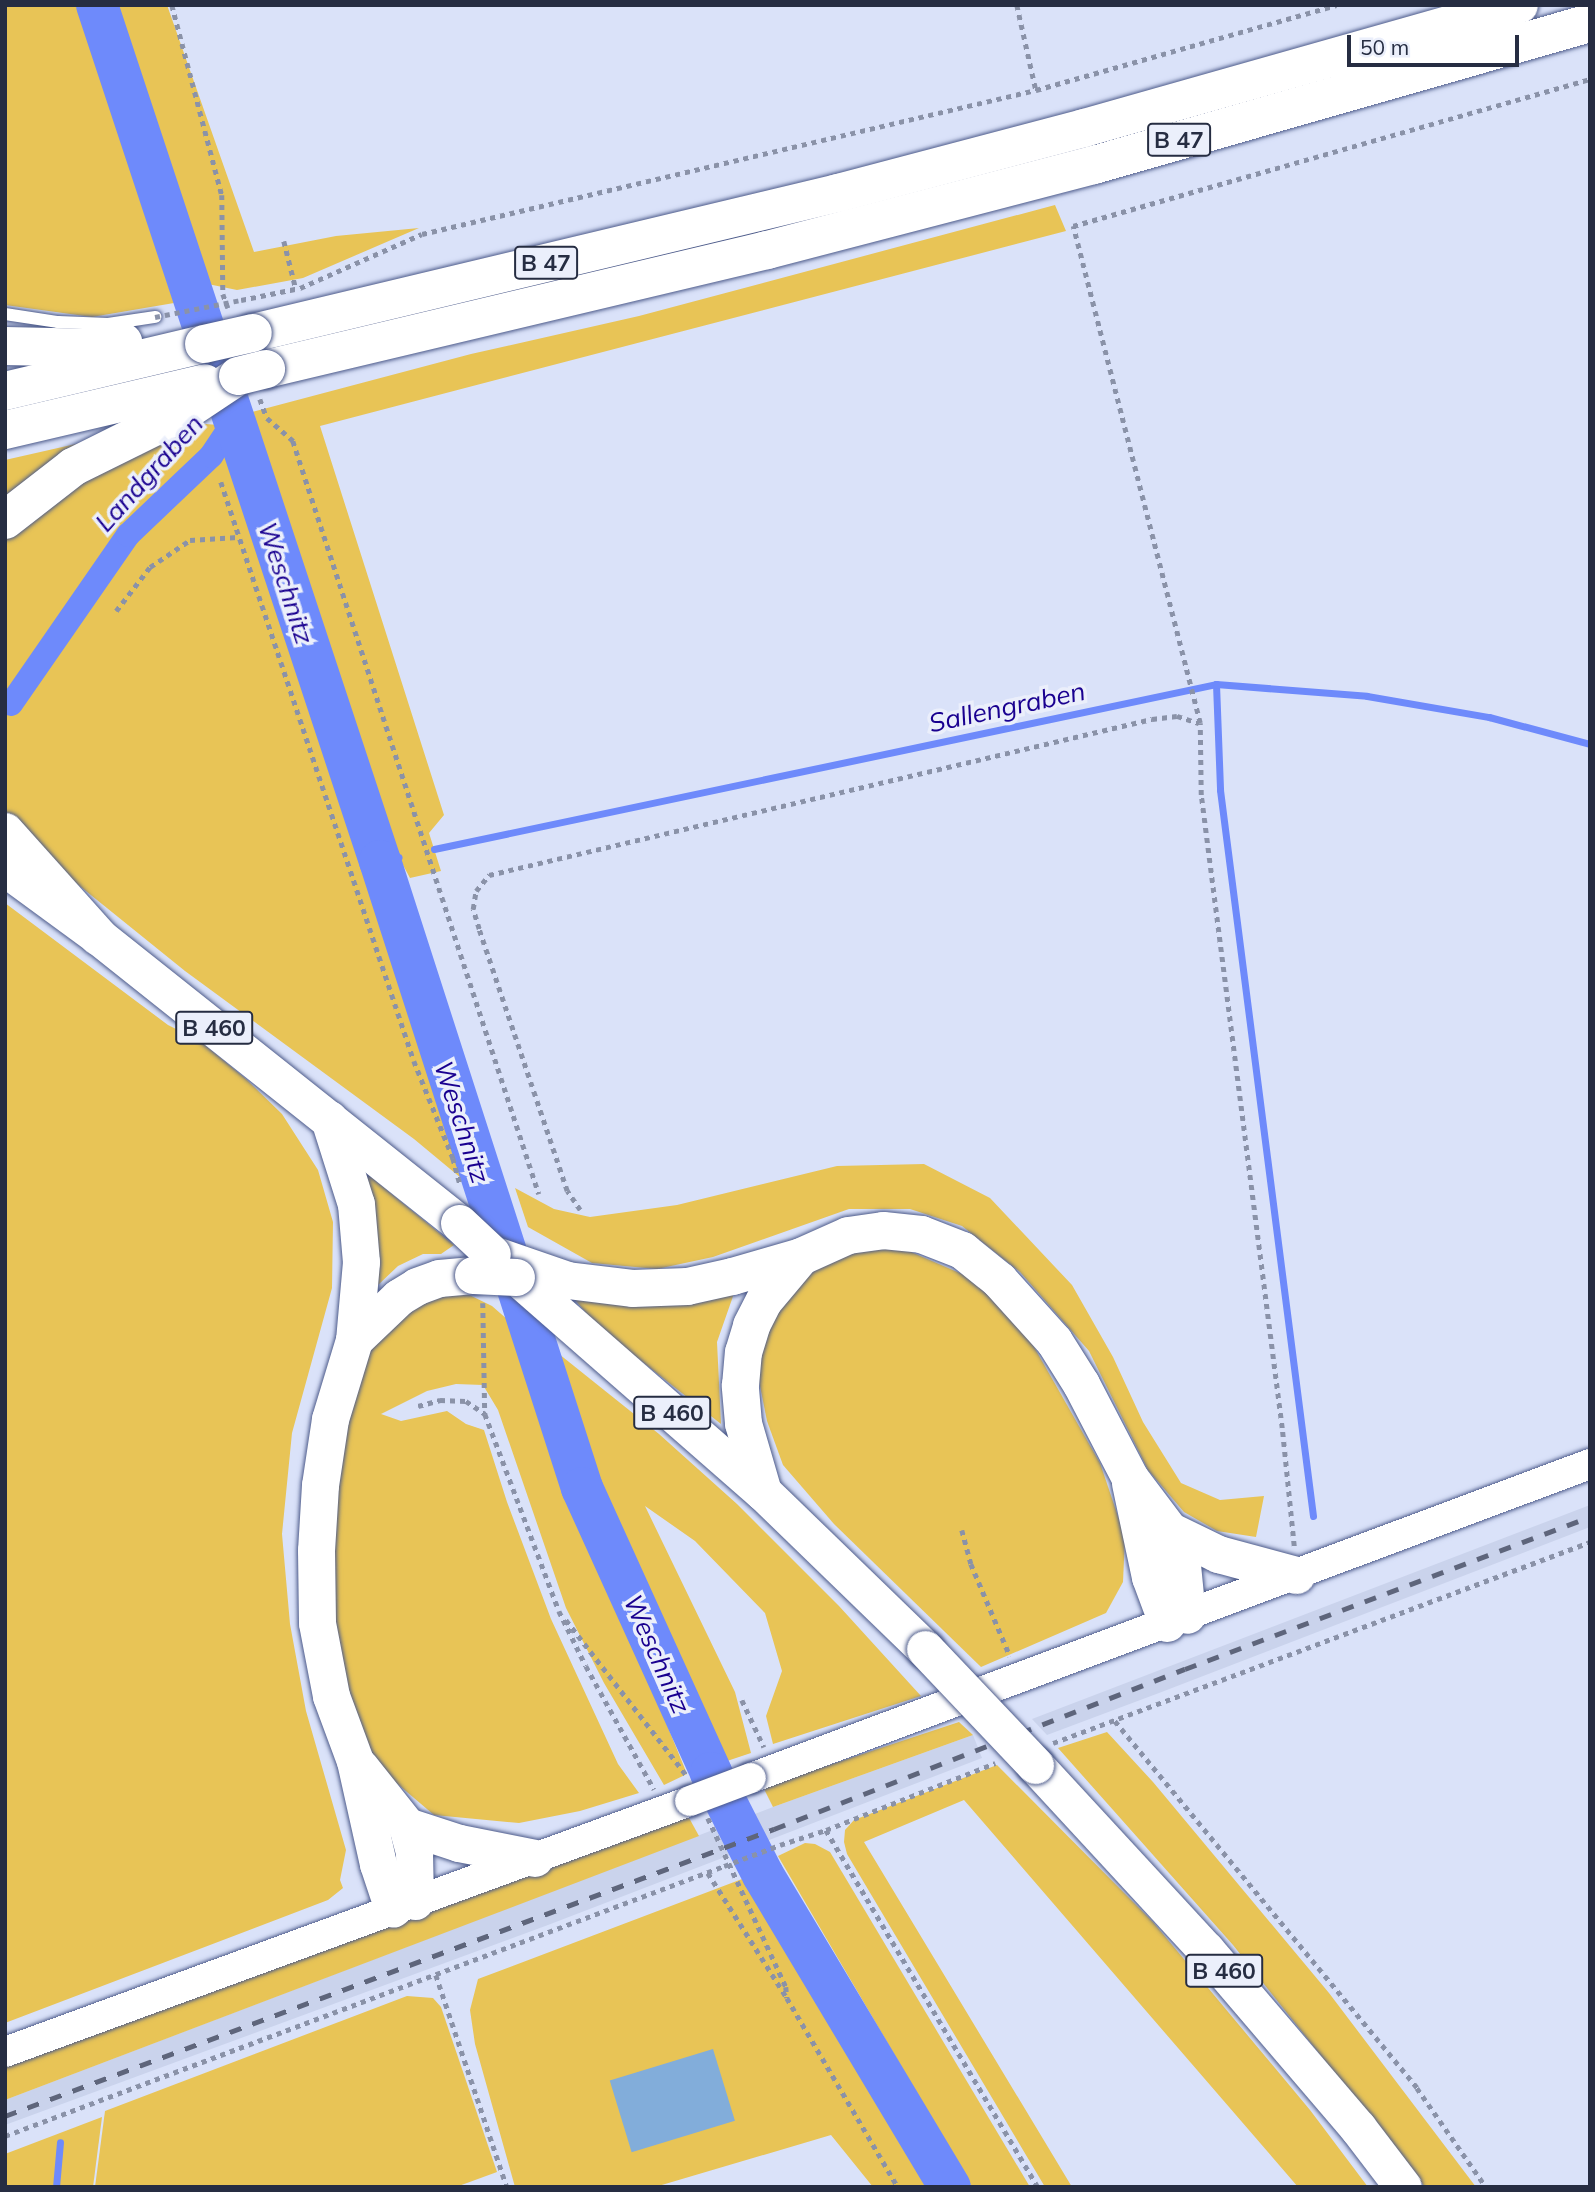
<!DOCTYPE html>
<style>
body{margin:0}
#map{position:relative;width:1595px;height:2192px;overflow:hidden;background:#dae2f9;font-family:Mulish,sans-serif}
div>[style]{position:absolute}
.built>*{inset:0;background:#cad3ec}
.green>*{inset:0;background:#e8c456}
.stream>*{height:7px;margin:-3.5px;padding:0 3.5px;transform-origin:3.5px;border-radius:3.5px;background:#6e8afb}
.canal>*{height:24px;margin:-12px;padding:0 12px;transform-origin:12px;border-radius:12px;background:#6e8afb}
.river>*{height:42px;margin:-21px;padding:0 21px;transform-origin:21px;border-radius:21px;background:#6e8afb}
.building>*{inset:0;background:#82adda;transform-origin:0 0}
.path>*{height:4.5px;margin-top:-2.25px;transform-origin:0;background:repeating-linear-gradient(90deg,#8a92a8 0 5px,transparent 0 10px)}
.roads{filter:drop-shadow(0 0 2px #4c5a8a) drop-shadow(0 0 2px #4c5a8a)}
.service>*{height:12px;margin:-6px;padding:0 6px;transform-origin:6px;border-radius:6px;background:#fff}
.tertiary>*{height:30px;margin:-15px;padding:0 15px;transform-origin:15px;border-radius:15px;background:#fff}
.primary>*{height:37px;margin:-18.5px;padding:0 18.5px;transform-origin:18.5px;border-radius:18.5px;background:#fff}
.trunk>*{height:38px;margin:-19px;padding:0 19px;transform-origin:19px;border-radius:19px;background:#fff}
.rail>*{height:5px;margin-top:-2.5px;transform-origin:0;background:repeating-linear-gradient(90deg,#5e657b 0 12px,transparent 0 24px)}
.path-bridge>*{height:4.5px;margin-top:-2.25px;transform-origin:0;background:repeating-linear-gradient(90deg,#8a92a8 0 5px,transparent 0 10px)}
.bridges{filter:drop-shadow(0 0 2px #4c5a8a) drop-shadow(0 0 2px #4c5a8a)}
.tertiary-bridge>*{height:30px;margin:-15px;padding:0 15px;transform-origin:15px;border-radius:15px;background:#fff}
.primary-bridge>*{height:37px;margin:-18.5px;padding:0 18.5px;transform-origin:18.5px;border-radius:18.5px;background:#fff}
.trunk-bridge>*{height:38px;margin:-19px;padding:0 19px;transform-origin:19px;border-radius:19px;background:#fff}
span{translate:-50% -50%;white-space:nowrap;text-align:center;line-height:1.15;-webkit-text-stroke:7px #ebeffb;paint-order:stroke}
.shield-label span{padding:2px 5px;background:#ebeffb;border:2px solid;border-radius:5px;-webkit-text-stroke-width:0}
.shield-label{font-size:23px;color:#262d42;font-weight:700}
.water-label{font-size:26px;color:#190090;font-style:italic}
.frame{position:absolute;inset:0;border:7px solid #262d42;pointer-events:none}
.scale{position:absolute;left:1347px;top:35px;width:172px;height:32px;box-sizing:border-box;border:4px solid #262d42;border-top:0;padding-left:9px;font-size:21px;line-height:24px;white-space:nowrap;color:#262d42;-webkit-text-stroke:5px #ebeffb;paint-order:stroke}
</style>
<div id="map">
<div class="built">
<i style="clip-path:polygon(1590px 1505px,1590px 1527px,1159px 1693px,1047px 1735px,1032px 1719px)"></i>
<i style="clip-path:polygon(973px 1735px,982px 1758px,548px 1925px,5px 2125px,5px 2100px,773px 1807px)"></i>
</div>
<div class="green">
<i style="clip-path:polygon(5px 5px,76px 5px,174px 303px,92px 317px,5px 305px)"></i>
<i style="clip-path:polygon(112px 5px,167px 5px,254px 252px,336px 236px,419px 228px,303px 278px,237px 290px,203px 283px)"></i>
<i style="clip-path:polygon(1055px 205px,1066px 231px,320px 426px,444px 815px,429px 833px,441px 871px,410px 878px,391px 843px,252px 412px,471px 354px,639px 316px)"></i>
<i style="clip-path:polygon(192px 423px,219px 425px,235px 454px,473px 1188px,414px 1139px,185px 971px,71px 879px,11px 819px,5px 809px,5px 537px,39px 500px)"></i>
<i style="clip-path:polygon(80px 443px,5px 499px,5px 460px)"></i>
<i style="clip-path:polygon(5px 903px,168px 1025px,200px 1041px,246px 1079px,282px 1114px,318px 1170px,333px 1222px,332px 1288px,292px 1433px,282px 1534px,290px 1624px,306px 1711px,346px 1850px,340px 1880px,343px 1888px,328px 1900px,5px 2023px)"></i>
<i style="clip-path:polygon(924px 1164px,990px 1198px,1072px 1285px,1113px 1357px,1143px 1422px,1181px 1483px,1220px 1500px,1264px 1496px,1256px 1537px,1217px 1531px,1184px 1512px,1148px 1470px,1089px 1351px,1020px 1272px,962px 1226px,910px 1209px,849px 1209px,713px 1257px,657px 1269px,592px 1263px,528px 1227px,515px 1188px,554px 1209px,590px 1217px,677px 1205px,837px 1166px)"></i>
<i style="clip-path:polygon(366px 1173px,454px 1245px,441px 1254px,423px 1254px,398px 1266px,377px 1286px,363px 1190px)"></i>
<i style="clip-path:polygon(895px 1245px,969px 1277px,1021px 1324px,1100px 1463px,1125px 1537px,1123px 1582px,1106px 1613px,981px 1667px,834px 1524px,783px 1465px,767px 1421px,755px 1361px,763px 1316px,801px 1269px,848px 1251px)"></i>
<i style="clip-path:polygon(738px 1282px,717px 1342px,721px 1424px,597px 1326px,570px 1294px)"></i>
<i style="clip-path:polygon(453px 1287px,492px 1306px,523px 1333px,533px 1382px,582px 1516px,687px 1774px,664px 1785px,604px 1683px,566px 1608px,498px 1410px,483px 1385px,456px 1384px,427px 1391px,381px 1414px,401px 1421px,447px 1411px,466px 1424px,484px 1430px,507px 1502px,551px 1619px,618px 1764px,639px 1793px,580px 1811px,519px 1823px,434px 1815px,387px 1775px,348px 1717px,322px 1527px,352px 1379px,388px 1322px)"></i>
<i style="clip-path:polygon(559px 1354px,659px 1434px,737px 1504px,839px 1606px,921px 1696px,773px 1744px,766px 1716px,782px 1671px,765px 1613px,695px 1541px,645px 1506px,735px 1692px,751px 1753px,727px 1761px,646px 1591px,600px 1486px)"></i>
<i style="clip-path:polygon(959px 1722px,973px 1735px,773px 1807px,763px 1787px)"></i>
<i style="clip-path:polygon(1107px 1732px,1153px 1782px,1329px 1993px,1476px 2187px,1425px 2187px,1233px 1945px,1058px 1748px)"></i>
<i style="clip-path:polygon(997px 1765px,1153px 1922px,1310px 2110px,1368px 2187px,1298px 2187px,964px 1800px,864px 1842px,1072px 2187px,1045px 2187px,847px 1854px,844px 1842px,845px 1830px,854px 1820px)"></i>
<i style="clip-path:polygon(688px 1816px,699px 1836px,5px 2100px,5px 2066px)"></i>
<i style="clip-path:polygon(805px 1843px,815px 1844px,830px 1852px,1030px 2187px,972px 2187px,778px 1856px)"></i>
<i style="clip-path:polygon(750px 1876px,936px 2187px,873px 2187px,831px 2135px,655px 2187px,515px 2187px,475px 2044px,470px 2010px,478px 1979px)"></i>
<i style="clip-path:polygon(407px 1996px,433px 1998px,441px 2007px,497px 2172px,456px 2187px,95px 2187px,105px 2111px)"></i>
<i style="clip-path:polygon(102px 2117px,93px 2187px,5px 2187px,5px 2154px)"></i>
</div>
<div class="stream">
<i style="left:1216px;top:684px;width:106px;rotate:87.8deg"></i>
<i style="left:1220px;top:790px;width:732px;rotate:82.7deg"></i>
<i style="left:434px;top:849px;width:799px;rotate:-11.91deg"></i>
<i style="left:1216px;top:684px;width:151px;rotate:4.5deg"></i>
<i style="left:1367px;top:696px;width:124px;rotate:9.8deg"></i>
<i style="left:1489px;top:717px;width:105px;rotate:15deg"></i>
<i style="left:380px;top:861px;width:19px;rotate:-12deg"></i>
<i style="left:56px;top:2187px;width:45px;rotate:-84.9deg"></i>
</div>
<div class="canal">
<i style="left:11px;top:704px;width:206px;rotate:-55.3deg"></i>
<i style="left:128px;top:535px;width:115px;rotate:-43.6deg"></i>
<i style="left:211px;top:456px;width:43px;rotate:-56.3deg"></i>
</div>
<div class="river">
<i style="left:97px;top:5px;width:902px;rotate:71.71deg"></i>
<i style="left:380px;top:861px;width:659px;rotate:72.14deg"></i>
<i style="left:582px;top:1488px;width:313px;rotate:65.6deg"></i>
<i style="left:711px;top:1773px;width:114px;rotate:63deg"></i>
<i style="left:763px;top:1875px;width:364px;rotate:59.1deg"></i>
</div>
<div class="building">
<i style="left:713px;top:2049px;width:75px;height:108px;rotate:73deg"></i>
</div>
<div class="path">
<i style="left:172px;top:5px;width:196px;rotate:75.3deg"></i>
<i style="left:222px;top:195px;width:99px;rotate:89.4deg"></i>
<i style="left:223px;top:294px;width:15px;rotate:70deg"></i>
<i style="left:1017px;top:5px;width:87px;rotate:77.4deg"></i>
<i style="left:284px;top:241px;width:49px;rotate:76deg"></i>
<i style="left:241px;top:300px;width:60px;rotate:-11.5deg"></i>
<i style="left:300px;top:288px;width:133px;rotate:-23.9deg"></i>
<i style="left:422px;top:234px;width:631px;rotate:-13.2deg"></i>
<i style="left:1036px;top:90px;width:312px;rotate:-15.8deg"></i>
<i style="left:260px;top:399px;width:20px;rotate:70deg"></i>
<i style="left:267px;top:418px;width:35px;rotate:41deg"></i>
<i style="left:293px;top:441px;width:792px;rotate:71.91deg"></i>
<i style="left:221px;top:482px;width:610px;rotate:71.57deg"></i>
<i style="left:414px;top:1061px;width:105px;rotate:68.1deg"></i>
<i style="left:453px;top:1158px;width:28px;rotate:75deg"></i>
<i style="left:116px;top:611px;width:56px;rotate:-52.3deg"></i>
<i style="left:150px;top:567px;width:48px;rotate:-34deg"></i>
<i style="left:190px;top:540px;width:48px;rotate:-3.6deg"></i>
<i style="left:580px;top:1210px;width:23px;rotate:-124deg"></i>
<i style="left:567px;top:1191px;width:276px;rotate:-108.6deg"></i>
<i style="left:479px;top:929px;width:21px;rotate:-107deg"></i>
<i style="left:473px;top:909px;width:18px;rotate:-81deg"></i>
<i style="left:476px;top:891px;width:21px;rotate:-51deg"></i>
<i style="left:489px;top:875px;width:681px;rotate:-13.24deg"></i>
<i style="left:1152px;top:719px;width:25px;rotate:-7deg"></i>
<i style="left:1177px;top:716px;width:23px;rotate:18deg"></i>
<i style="left:483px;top:1303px;width:111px;rotate:89deg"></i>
<i style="left:418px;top:1406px;width:23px;rotate:-15deg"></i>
<i style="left:440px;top:1400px;width:26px;rotate:2deg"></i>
<i style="left:466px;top:1401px;width:23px;rotate:34deg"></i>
<i style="left:485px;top:1414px;width:210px;rotate:69.4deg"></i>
<i style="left:559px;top:1611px;width:61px;rotate:63.9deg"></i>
<i style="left:586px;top:1666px;width:141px;rotate:61.1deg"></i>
<i style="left:962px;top:1530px;width:35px;rotate:75deg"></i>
<i style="left:971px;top:1564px;width:100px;rotate:67deg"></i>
<i style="left:1294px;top:1546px;width:119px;rotate:-95.8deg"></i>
<i style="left:1282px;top:1428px;width:638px;rotate:-97.29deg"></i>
<i style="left:1201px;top:795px;width:72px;rotate:-90.8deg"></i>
<i style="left:1200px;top:723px;width:513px;rotate:-104.33deg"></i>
<i style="left:1073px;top:226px;width:537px;rotate:-15.87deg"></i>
<i style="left:566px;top:1620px;width:197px;rotate:52.2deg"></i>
<i style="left:742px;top:1700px;width:52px;rotate:64.9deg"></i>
<i style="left:1115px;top:1721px;width:475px;rotate:50.5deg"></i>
<i style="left:1417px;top:2088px;width:121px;rotate:55.1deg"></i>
<i style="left:1053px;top:1743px;width:573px;rotate:-20.52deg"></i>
<i style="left:708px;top:1818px;width:186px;rotate:65.2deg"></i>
<i style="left:786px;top:1987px;width:11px;rotate:85deg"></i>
<i style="left:826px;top:1830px;width:415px;rotate:59.3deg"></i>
<i style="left:780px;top:1845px;width:48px;rotate:-18.1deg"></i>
<i style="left:826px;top:1830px;width:182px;rotate:-21.6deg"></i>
<i style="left:708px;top:1873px;width:148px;rotate:57.7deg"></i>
<i style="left:787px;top:1998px;width:219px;rotate:59.6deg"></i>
<i style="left:436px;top:1975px;width:224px;rotate:71.5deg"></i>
<i style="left:5px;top:2136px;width:768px;rotate:-20.58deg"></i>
</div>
<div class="roads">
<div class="service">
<i style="left:5px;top:314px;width:54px;rotate:8.6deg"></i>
<i style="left:58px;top:322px;width:50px;rotate:2.3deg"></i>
<i style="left:108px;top:324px;width:48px;rotate:-8.5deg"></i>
</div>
<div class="tertiary">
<i style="left:751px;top:1778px;width:896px;rotate:-20.52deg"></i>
<i style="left:5px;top:2052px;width:730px;rotate:-20.12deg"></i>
</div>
<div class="primary">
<i style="left:5px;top:868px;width:115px;rotate:36.2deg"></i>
<i style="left:98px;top:936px;width:461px;rotate:38.5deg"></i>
<i style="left:329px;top:1119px;width:89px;rotate:72.4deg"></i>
<i style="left:356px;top:1204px;width:58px;rotate:85.1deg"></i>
<i style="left:361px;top:1262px;width:78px;rotate:95.1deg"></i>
<i style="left:354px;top:1340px;width:83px;rotate:106.9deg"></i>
<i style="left:330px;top:1419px;width:67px;rotate:98.6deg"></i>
<i style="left:320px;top:1485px;width:65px;rotate:93.5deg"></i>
<i style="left:316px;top:1550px;width:73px;rotate:89.2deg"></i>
<i style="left:317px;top:1623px;width:74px;rotate:79.1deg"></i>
<i style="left:331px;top:1696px;width:69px;rotate:69.7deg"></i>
<i style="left:355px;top:1761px;width:106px;rotate:77.4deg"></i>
<i style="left:378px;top:1864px;width:47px;rotate:71.6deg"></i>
<i style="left:492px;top:1254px;width:79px;rotate:19.1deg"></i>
<i style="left:567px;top:1280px;width:65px;rotate:7deg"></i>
<i style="left:632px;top:1288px;width:55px;rotate:-2.1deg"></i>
<i style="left:687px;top:1286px;width:46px;rotate:-12.5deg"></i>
<i style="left:732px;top:1276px;width:72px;rotate:-16.2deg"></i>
<i style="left:801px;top:1256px;width:51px;rotate:-24.1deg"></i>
<i style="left:848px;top:1235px;width:35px;rotate:-8deg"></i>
<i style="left:883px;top:1230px;width:38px;rotate:6deg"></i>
<i style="left:921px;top:1234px;width:44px;rotate:21.3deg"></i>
<i style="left:962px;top:1250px;width:48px;rotate:39deg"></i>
<i style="left:999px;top:1280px;width:82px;rotate:48deg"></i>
<i style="left:1054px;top:1341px;width:51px;rotate:57.9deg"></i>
<i style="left:1081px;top:1384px;width:106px;rotate:62.5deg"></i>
<i style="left:1130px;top:1478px;width:65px;rotate:53.1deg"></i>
<i style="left:1169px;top:1530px;width:37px;rotate:70deg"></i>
<i style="left:1182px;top:1565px;width:50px;rotate:84.3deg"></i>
<i style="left:501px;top:1263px;width:348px;rotate:41.2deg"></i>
<i style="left:763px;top:1492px;width:226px;rotate:44.1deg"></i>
<i style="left:354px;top:1340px;width:62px;rotate:-43.7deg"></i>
<i style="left:399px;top:1297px;width:21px;rotate:-31deg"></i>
<i style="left:417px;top:1286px;width:23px;rotate:-20deg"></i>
<i style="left:439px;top:1278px;width:34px;rotate:-5deg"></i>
<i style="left:1130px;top:1483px;width:96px;rotate:78deg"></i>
<i style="left:1150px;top:1577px;width:49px;rotate:69.7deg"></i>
<i style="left:763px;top:1492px;width:72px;rotate:-106.2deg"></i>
<i style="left:743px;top:1423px;width:38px;rotate:-95deg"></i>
<i style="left:740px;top:1385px;width:33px;rotate:-85deg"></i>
<i style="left:743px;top:1352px;width:28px;rotate:-73deg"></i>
<i style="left:751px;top:1325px;width:28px;rotate:-63deg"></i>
<i style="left:764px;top:1300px;width:57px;rotate:-49.9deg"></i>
<i style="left:1169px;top:1530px;width:55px;rotate:26.1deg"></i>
<i style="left:1218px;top:1554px;width:81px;rotate:15.1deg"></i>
<i style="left:1035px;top:1765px;width:252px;rotate:47.3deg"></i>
<i style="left:1206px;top:1950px;width:234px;rotate:49.5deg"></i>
<i style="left:1358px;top:2128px;width:74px;rotate:52.7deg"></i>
<i style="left:360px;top:1767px;width:75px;rotate:51.5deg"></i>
<i style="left:407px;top:1826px;width:28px;rotate:75deg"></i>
<i style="left:414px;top:1853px;width:48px;rotate:88.8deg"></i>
<i style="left:407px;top:1826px;width:55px;rotate:18.1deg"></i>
<i style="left:459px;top:1843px;width:77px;rotate:11.2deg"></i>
</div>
<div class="trunk">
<i style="left:253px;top:333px;width:602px;rotate:-13.46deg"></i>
<i style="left:838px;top:193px;width:254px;rotate:-14.8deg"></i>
<i style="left:1084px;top:128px;width:452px;rotate:-15.8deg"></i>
<i style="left:5px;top:346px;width:94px;rotate:1.2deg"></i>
<i style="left:99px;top:348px;width:25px;rotate:-14deg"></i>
<i style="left:266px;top:369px;width:515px;rotate:-13.36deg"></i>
<i style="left:767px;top:250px;width:338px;rotate:-14.6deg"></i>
<i style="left:1094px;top:165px;width:516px;rotate:-15.98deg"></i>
<i style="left:5px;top:391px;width:204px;rotate:-13.3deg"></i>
<i style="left:5px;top:430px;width:205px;rotate:-13.2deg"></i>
<i style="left:5px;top:520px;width:86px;rotate:-37.9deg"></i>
<i style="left:73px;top:467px;width:124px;rotate:-26.4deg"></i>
<i style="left:184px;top:412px;width:65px;rotate:-33.7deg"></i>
<i style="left:5px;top:832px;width:140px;rotate:48.2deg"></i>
</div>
</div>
<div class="rail">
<i style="left:5px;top:2116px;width:821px;rotate:-20.47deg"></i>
<i style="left:774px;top:1829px;width:441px;rotate:-21.3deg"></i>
<i style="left:1185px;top:1669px;width:433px;rotate:-20.6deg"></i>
</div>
<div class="path-bridge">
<i style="left:155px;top:317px;width:88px;rotate:-11.2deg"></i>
<i style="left:724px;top:1866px;width:60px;rotate:-20.6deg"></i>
</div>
<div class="bridges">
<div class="tertiary-bridge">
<i style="left:690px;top:1801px;width:65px;rotate:-20.7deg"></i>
</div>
<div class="primary-bridge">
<i style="left:459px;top:1223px;width:45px;rotate:43.2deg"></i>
<i style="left:473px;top:1275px;width:43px;rotate:2.7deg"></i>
<i style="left:925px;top:1649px;width:160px;rotate:46.5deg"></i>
</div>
<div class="trunk-bridge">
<i style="left:204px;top:344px;width:50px;rotate:-12.7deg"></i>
<i style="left:238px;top:376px;width:29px;rotate:-14deg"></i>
</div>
</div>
<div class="shield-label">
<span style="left:1179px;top:140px">B 47</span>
<span style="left:546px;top:263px">B 47</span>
<span style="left:214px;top:1028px">B 460</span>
<span style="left:672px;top:1413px">B 460</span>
<span style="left:1224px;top:1971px">B 460</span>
</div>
<div class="water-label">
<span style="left:149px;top:473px;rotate:-48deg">Landgraben</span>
<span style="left:286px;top:583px;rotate:72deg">Weschnitz</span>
<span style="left:1007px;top:707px;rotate:-12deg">Sallengraben</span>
<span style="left:462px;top:1122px;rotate:72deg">Weschnitz</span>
<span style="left:657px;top:1654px;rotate:66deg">Weschnitz</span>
</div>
<div class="frame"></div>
<div class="scale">50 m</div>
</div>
